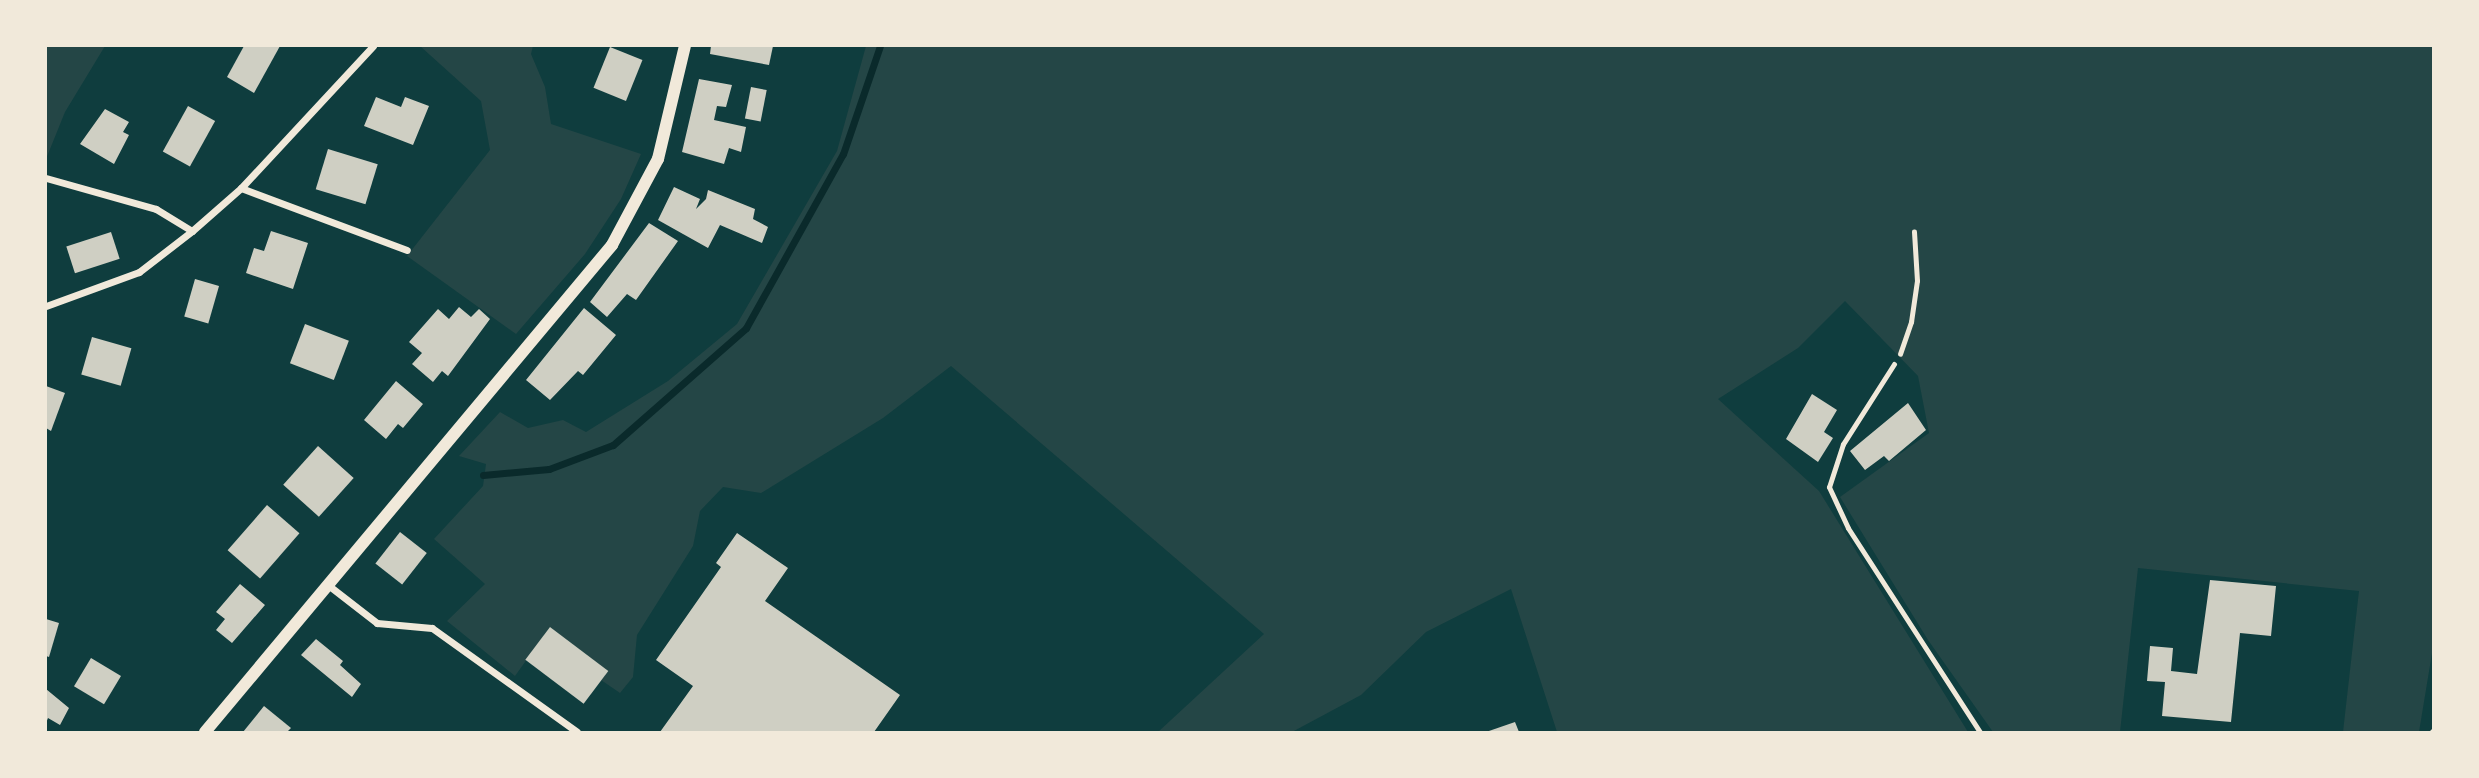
<!DOCTYPE html>
<style>
body{margin:0}
#map{position:relative;width:2479px;height:778px;overflow:hidden;background:#0f3d3e;font-family:"Source Serif 4",serif}
div>[style]{position:absolute}
.green>*{inset:0;background:#244646}
.stream>*{height:7px;margin:-3.5px;padding:0 3.5px;transform-origin:3.5px;border-radius:3.5px;background:#0a2a2b}
.building>*{inset:0;background:#cfcfc3;transform-origin:0 0}
.path>*{height:4.5px;margin:-2.25px;padding:0 2.25px;transform-origin:2.25px;border-radius:2.25px;background:#f1e9da}
.service>*{height:5px;margin:-2.5px;padding:0 2.5px;transform-origin:2.5px;border-radius:2.5px;background:#f1e9da}
.minor>*{height:7px;margin:-3.5px;padding:0 3.5px;transform-origin:3.5px;border-radius:3.5px;background:#f1e9da}
.tertiary>*{height:12px;margin:-6px;padding:0 6px;transform-origin:6px;border-radius:6px;background:#f1e9da}
span{translate:-50% -50%;white-space:nowrap;text-align:center;line-height:1.15;-webkit-text-stroke:7px #f1e9da;paint-order:stroke}
.frame{position:absolute;inset:0;border:47px solid #f1e9da;pointer-events:none}
</style>
<div id="map">
<div class="green">
<i style="clip-path:polygon(46px 46px,105px 46px,65px 112px,46px 159px)"></i>
<i style="clip-path:polygon(420px 46px,533px 46px,531px 54px,545px 87px,551px 124px,641px 154px,621px 199px,585px 254px,516px 334px,407px 256px,490px 150px,481px 101px)"></i>
<i style="clip-path:polygon(866px 46px,2433px 46px,2434px 641px,2419px 732px,2343px 732px,2359px 591px,2138px 568px,2120px 732px,1993px 732px,1928px 640px,1840px 497px,1929px 433px,1918px 376px,1845px 301px,1798px 348px,1718px 399px,1819px 491px,1968px 732px,1557px 732px,1511px 589px,1426px 632px,1361px 695px,1292px 732px,1158px 732px,1264px 634px,951px 366px,883px 418px,761px 493px,723px 487px,700px 511px,693px 546px,637px 635px,633px 677px,620px 693px,601px 680px,608px 671px,550px 627px,515px 676px,447px 621px,485px 584px,434px 539px,483px 486px,486px 464px,459px 456px,500px 412px,528px 428px,563px 420px,586px 432px,668px 381px,737px 324px,837px 151px)"></i>
</div>
<div class="stream">
<i style="left:483px;top:475px;width:66px;rotate:-5.2deg"></i>
<i style="left:549px;top:469px;width:68px;rotate:-20.6deg"></i>
<i style="left:613px;top:445px;width:177px;rotate:-41.3deg"></i>
<i style="left:746px;top:328px;width:199px;rotate:-60.9deg"></i>
<i style="left:843px;top:154px;width:114px;rotate:-71.1deg"></i>
</div>
<div class="building">
<i style="clip-path:polygon(244px 46px,280px 46px,254px 93px,227px 77px)"></i>
<i style="clip-path:polygon(711px 46px,773px 46px,769px 65px,710px 54px)"></i>
<i style="left:610px;top:47px;width:35px;height:44px;rotate:22deg"></i>
<i style="clip-path:polygon(699px 79px,732px 85px,726px 107px,717px 106px,714px 120px,746px 127px,741px 152px,729px 148px,724px 164px,682px 152px)"></i>
<i style="left:751px;top:87px;width:16px;height:32px;rotate:11deg"></i>
<i style="clip-path:polygon(376px 97px,401px 107px,405px 97px,429px 106px,413px 145px,364px 126px)"></i>
<i style="left:188px;top:106px;width:31px;height:52px;rotate:29deg"></i>
<i style="clip-path:polygon(105px 109px,129px 122px,123px 132px,129px 135px,114px 164px,80px 144px)"></i>
<i style="left:328px;top:149px;width:52px;height:42px;rotate:17deg"></i>
<i style="clip-path:polygon(674px 187px,700px 199px,696px 209px,706px 199px,708px 190px,755px 209px,753px 219px,768px 227px,762px 243px,720px 225px,708px 248px,658px 220px)"></i>
<i style="clip-path:polygon(649px 223px,678px 241px,636px 300px,627px 294px,607px 317px,590px 302px)"></i>
<i style="clip-path:polygon(271px 231px,308px 243px,293px 289px,246px 273px,254px 248px,264px 251px)"></i>
<i style="left:111px;top:232px;width:28px;height:47px;rotate:72deg"></i>
<i style="left:195px;top:279px;width:25px;height:39px;rotate:16deg"></i>
<i style="clip-path:polygon(459px 307px,471px 317px,479px 309px,490px 319px,448px 376px,442px 371px,433px 382px,412px 364px,422px 353px,409px 342px,438px 309px,449px 319px)"></i>
<i style="clip-path:polygon(584px 308px,616px 335px,583px 375px,578px 371px,550px 400px,526px 380px)"></i>
<i style="left:305px;top:324px;width:47px;height:42px;rotate:21deg"></i>
<i style="left:92px;top:337px;width:41px;height:39px;rotate:16deg"></i>
<i style="clip-path:polygon(396px 381px,423px 404px,403px 428px,398px 424px,386px 439px,364px 420px)"></i>
<i style="clip-path:polygon(46px 386px,65px 393px,51px 431px,46px 428px)"></i>
<i style="clip-path:polygon(1812px 394px,1837px 410px,1824px 432px,1833px 438px,1818px 462px,1786px 439px)"></i>
<i style="clip-path:polygon(1908px 403px,1926px 430px,1889px 461px,1884px 456px,1865px 470px,1850px 451px)"></i>
<i style="left:318px;top:446px;width:48px;height:52px;rotate:42deg"></i>
<i style="left:267px;top:505px;width:43px;height:60px;rotate:41deg"></i>
<i style="left:400px;top:532px;width:34px;height:40px;rotate:38deg"></i>
<i style="clip-path:polygon(737px 533px,788px 568px,765px 601px,900px 695px,874px 732px,660px 732px,693px 686px,656px 660px,721px 567px,716px 563px)"></i>
<i style="clip-path:polygon(2210px 580px,2276px 586px,2271px 636px,2240px 633px,2231px 722px,2162px 716px,2165px 682px,2147px 681px,2150px 646px,2173px 648px,2171px 671px,2197px 674px)"></i>
<i style="clip-path:polygon(240px 584px,265px 605px,232px 643px,216px 630px,225px 619px,216px 612px)"></i>
<i style="clip-path:polygon(46px 619px,59px 623px,49px 657px,46px 656px)"></i>
<i style="left:550px;top:627px;width:73px;height:41px;rotate:37deg"></i>
<i style="clip-path:polygon(316px 639px,343px 661px,340px 665px,361px 684px,352px 697px,301px 655px)"></i>
<i style="left:91px;top:658px;width:35px;height:33px;rotate:31deg"></i>
<i style="clip-path:polygon(46px 689px,69px 708px,60px 725px,48px 718px,46px 723px)"></i>
<i style="clip-path:polygon(264px 706px,291px 728px,287px 732px,243px 732px)"></i>
<i style="clip-path:polygon(1515px 722px,1519px 732px,1486px 732px)"></i>
</div>
<div class="path">
<i style="left:1900px;top:354px;width:34px;rotate:-71deg"></i>
<i style="left:1911px;top:322px;width:41px;rotate:-81.7deg"></i>
<i style="left:1917px;top:281px;width:49px;rotate:-93.5deg"></i>
</div>
<div class="service">
<i style="left:1894px;top:364px;width:95px;rotate:122.5deg"></i>
<i style="left:1843px;top:444px;width:45px;rotate:108deg"></i>
<i style="left:1829px;top:487px;width:45px;rotate:65.1deg"></i>
<i style="left:1848px;top:528px;width:243px;rotate:57.1deg"></i>
</div>
<div class="minor">
<i style="left:46px;top:178px;width:114px;rotate:15.7deg"></i>
<i style="left:156px;top:209px;width:42px;rotate:31.4deg"></i>
<i style="left:241px;top:188px;width:177px;rotate:20.5deg"></i>
<i style="left:46px;top:306px;width:99px;rotate:-20.1deg"></i>
<i style="left:139px;top:272px;width:67px;rotate:-37.7deg"></i>
<i style="left:192px;top:231px;width:65px;rotate:-41.3deg"></i>
<i style="left:241px;top:188px;width:194px;rotate:-47.1deg"></i>
<i style="left:328px;top:585px;width:62px;rotate:37.8deg"></i>
<i style="left:377px;top:623px;width:55px;rotate:5.2deg"></i>
<i style="left:432px;top:628px;width:178px;rotate:35.6deg"></i>
<i style="left:2433px;top:732px;width:1px"></i>
</div>
<div class="tertiary">
<i style="left:205px;top:732px;width:635px;rotate:-50.11deg"></i>
<i style="left:612px;top:245px;width:98px;rotate:-61.9deg"></i>
<i style="left:658px;top:159px;width:116px;rotate:-76.6deg"></i>
</div>
<div class="frame"></div>
</div>
